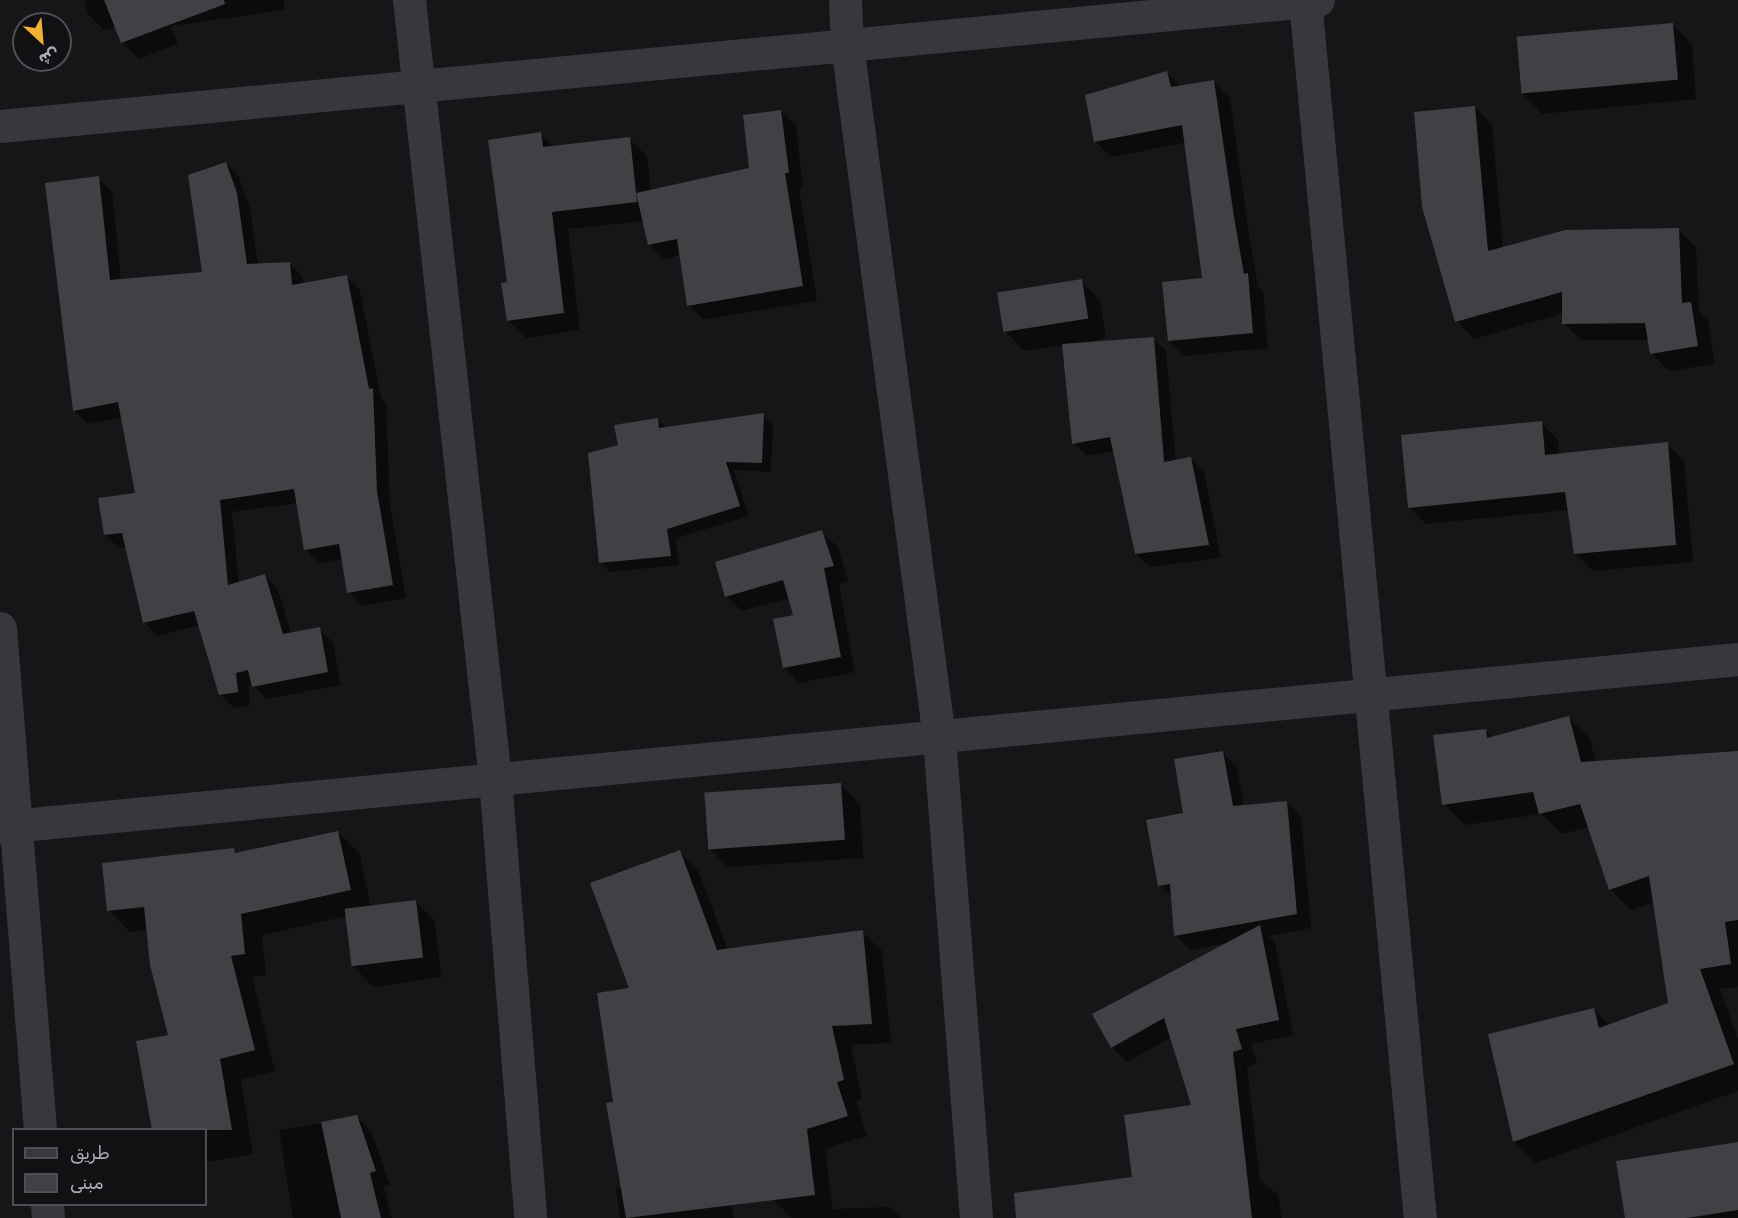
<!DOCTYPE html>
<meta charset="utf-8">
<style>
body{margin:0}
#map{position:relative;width:1738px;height:1218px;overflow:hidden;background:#161618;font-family:Rubik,"Noto Sans Arabic",sans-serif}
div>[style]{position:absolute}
.shadow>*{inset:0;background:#0007}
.building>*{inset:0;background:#404145;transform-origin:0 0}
.minor>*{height:33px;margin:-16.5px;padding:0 16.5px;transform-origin:16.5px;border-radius:16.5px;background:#37383d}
span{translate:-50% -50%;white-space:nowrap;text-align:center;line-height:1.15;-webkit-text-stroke:4.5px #111113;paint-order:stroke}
.legend{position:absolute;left:12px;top:1128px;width:195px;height:78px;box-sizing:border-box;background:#111113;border:2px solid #4d4f55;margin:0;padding:8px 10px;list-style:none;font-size:18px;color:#a8adb8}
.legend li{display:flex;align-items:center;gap:12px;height:30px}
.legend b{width:30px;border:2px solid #4d4f55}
.north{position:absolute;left:12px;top:12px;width:60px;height:60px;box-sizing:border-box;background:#111113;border:2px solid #4d4f55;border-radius:50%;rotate:154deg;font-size:16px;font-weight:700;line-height:24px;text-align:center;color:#a8adb8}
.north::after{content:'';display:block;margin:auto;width:21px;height:27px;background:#f2b134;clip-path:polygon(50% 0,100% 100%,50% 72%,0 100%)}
</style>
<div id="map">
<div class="shadow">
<i style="clip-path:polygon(85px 0,283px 0,285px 10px,171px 26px,178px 44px,139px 59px,122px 42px,116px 27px,104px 30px,87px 13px)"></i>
<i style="clip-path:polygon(1673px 24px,1692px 44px,1696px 99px,1542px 114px,1523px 94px)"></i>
<i style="clip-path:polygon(1167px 73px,1181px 87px,1214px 82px,1230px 98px,1249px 234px,1258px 286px,1263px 291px,1268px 348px,1185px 356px,1169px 341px,1204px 279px,1185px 143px,1111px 157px,1095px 141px)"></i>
<i style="clip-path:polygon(1475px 107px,1492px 125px,1503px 248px,1679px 230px,1696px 247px,1699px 311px,1708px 321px,1715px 364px,1669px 371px,1652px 354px,1649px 340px,1581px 340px,1564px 323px,1564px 313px,1474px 339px,1456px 321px)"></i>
<i style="clip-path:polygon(781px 111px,796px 126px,803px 187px,799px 188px,817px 301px,703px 320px,689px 305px,681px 255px,664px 259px,649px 245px,644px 221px,568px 229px,580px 330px,526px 338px,508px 321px,509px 284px,540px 134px,554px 147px,629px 139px,647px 156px,651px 191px,750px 169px)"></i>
<i style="clip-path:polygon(226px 163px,239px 177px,250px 209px,258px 265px,289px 263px,303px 277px,303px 285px,346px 276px,360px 290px,381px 398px,386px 403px,390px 505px,406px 598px,362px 606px,348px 592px,343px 559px,318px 563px,305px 549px,298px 503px,232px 512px,239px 583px,264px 575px,278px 589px,291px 634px,319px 629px,333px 642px,341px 685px,267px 699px,253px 685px,249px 687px,250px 705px,234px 708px,221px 695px,200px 625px,158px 636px,144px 622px,127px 547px,119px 548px,105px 535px,137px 495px,123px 417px,88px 424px,74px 410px,98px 178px,112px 191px,121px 281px,204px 273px)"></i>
<i style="clip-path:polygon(1081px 281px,1100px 300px,1106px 338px,1083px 344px,1153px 338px,1166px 351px,1176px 462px,1191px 459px,1204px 472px,1221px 558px,1149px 567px,1136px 554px,1114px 451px,1087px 456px,1074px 443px,1064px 345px,1024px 351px,1005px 331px)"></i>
<i style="clip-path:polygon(763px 415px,773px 425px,771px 472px,734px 470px,749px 516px,676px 538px,679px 565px,610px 572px,600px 562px,619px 446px,657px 419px,666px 428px)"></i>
<i style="clip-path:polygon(1541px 423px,1558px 440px,1559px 455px,1667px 444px,1684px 461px,1693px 562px,1593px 571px,1576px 554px,1569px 510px,1426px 524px,1409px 507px)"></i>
<i style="clip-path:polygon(822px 532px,838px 547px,848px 581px,839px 584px,855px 672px,799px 683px,784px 667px,795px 616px,790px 598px,742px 611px,726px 596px)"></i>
<i style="clip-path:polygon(1569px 718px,1590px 739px,1596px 763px,1738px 753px,1738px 987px,1720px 989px,1738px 1039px,1738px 1091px,1536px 1163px,1515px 1142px,1490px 1035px,1594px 1010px,1610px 1026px,1670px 1004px,1655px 902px,1631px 910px,1610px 889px,1590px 827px,1562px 834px,1541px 814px,1465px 825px,1444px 804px,1485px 730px,1493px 738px)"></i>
<i style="clip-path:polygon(1222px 753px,1237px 767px,1244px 807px,1287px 802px,1301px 817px,1311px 928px,1269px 936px,1275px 942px,1293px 1035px,1251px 1044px,1257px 1064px,1247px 1067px,1260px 1180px,1278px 1195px,1282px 1218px,1025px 1218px,1134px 1179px,1193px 1106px,1172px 1037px,1127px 1062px,1112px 1047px,1227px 943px,1190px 950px,1176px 935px,1173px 898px,1159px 885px,1185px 814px)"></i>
<i style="clip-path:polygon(841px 784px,860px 804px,863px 858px,728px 867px,709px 848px)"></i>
<i style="clip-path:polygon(338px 832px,360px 854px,371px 908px,415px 901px,435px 921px,441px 977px,373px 987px,354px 967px,347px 916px,262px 935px,266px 975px,252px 977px,275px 1071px,241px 1080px,253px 1154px,206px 1162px,206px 1130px,169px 1036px,148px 930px,130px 932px,109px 910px,233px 850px,238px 854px)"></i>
<i style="clip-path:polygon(680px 852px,699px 872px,728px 950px,862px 932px,882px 951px,891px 1043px,851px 1045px,862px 1099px,856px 1101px,867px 1136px,825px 1149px,833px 1209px,890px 1207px,901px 1218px,792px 1218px,773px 1200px,711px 1090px,734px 1218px,620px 1218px,616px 1188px,622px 1187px,615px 1103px,631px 989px)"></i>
<i style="clip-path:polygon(357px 1117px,371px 1131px,390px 1185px,384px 1187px,392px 1218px,293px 1218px,279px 1130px)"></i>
<i style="clip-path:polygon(1738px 1144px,1738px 1218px,1626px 1218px)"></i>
</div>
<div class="building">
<i style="clip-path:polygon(104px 0,224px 0,225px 4px,121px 43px)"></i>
<i style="left:1673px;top:23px;width:57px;height:157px;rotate:85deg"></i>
<i style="clip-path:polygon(1167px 71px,1171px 87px,1214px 80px,1234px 217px,1244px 274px,1248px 273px,1253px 333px,1168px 341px,1162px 282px,1202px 278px,1182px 125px,1094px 142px,1085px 95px)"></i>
<i style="clip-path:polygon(1475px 106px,1488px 251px,1565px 230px,1679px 228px,1682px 303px,1691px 302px,1698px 346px,1650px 354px,1645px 323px,1562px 324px,1562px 292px,1455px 322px,1422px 207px,1414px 112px)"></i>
<i style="clip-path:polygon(781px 110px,789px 173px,785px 173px,803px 286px,687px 306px,677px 239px,648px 245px,636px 193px,749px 168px,743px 115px)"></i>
<i style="clip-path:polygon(541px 132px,543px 147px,630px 137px,637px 202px,552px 212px,564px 313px,507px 321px,501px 283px,507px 282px,488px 140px)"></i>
<i style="clip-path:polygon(226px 162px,237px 193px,247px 264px,290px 262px,292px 285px,347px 275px,369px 389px,373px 388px,377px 491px,393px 585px,347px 593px,339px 544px,304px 550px,294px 489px,220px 500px,228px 585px,265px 574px,283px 634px,320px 627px,328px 672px,252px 687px,248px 670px,236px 673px,238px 692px,219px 695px,194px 611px,143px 623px,122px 533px,104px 535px,98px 498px,135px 493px,118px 402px,73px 411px,45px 183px,99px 176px,110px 280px,202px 272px,188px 175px)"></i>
<i style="left:1082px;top:279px;width:40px;height:86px;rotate:81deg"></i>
<i style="clip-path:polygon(1154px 337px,1164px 462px,1191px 457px,1209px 545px,1135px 554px,1110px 437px,1072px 444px,1062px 344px)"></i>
<i style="clip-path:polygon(764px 413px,762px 463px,726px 462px,740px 506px,667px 529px,671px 556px,599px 563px,588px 453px,618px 445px,614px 425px,658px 418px,659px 428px)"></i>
<i style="clip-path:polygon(1542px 421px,1545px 455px,1668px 442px,1676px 545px,1574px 554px,1565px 492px,1408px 508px,1401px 435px)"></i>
<i style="clip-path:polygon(822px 530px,834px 566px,824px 568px,841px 657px,783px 668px,773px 619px,793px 615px,783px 580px,725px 597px,715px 562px)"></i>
<i style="clip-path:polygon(1569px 716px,1581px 762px,1738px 751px,1738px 920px,1725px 922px,1731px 964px,1700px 969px,1734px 1064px,1513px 1142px,1488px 1034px,1594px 1008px,1599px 1028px,1668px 1003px,1649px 876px,1609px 890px,1580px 804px,1539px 814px,1533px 792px,1442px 805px,1433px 735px,1486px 729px,1487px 738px)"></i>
<i style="clip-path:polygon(1223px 751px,1233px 806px,1287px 801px,1297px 914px,1174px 936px,1170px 884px,1158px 886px,1146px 820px,1183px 813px,1174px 759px)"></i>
<i style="left:841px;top:783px;width:57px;height:137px;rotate:86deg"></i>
<i style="clip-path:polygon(338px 831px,351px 890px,241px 914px,245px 954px,231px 956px,255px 1050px,220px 1059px,232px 1130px,152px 1130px,136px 1041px,168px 1035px,150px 965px,144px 907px,107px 911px,102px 863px,234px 848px,235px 853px)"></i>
<i style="clip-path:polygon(680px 850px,717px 950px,863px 930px,872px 1024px,832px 1026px,844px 1080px,837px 1082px,848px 1116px,807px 1129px,815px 1195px,626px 1218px,606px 1103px,613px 1102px,597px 993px,629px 988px,590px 883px)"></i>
<i style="left:416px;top:900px;width:58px;height:72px;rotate:83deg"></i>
<i style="clip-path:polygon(1260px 925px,1279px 1020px,1236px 1029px,1242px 1049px,1233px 1052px,1252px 1218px,1016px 1218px,1014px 1193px,1132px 1177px,1124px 1115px,1191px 1105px,1164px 1018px,1111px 1048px,1092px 1014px)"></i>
<i style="clip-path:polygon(357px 1115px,376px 1171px,370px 1173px,381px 1218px,341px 1218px,321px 1122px)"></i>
<i style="clip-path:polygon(1738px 1142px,1738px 1210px,1687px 1218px,1625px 1218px,1616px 1161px)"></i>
</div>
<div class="minor">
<i style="left:409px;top:0;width:784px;rotate:83.7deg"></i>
<i style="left:495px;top:779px;width:440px;rotate:85.4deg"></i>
<i style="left:845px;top:0;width:45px;rotate:87.5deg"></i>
<i style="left:847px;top:45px;width:698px;rotate:82.43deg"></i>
<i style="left:939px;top:737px;width:482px;rotate:85.6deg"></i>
<i style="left:1305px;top:0;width:1223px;rotate:84.61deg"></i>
<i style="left:0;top:126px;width:1324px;rotate:-5.46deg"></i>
<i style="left:0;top:628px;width:504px;rotate:85.44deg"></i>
<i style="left:0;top:827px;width:1746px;rotate:-5.52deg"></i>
<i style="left:47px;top:1204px;width:14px;rotate:86deg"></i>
</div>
<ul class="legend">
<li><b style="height:8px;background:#37383d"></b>طريق</li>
<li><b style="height:16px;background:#404145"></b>مبنى</li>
</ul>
<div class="north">ش</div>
</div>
